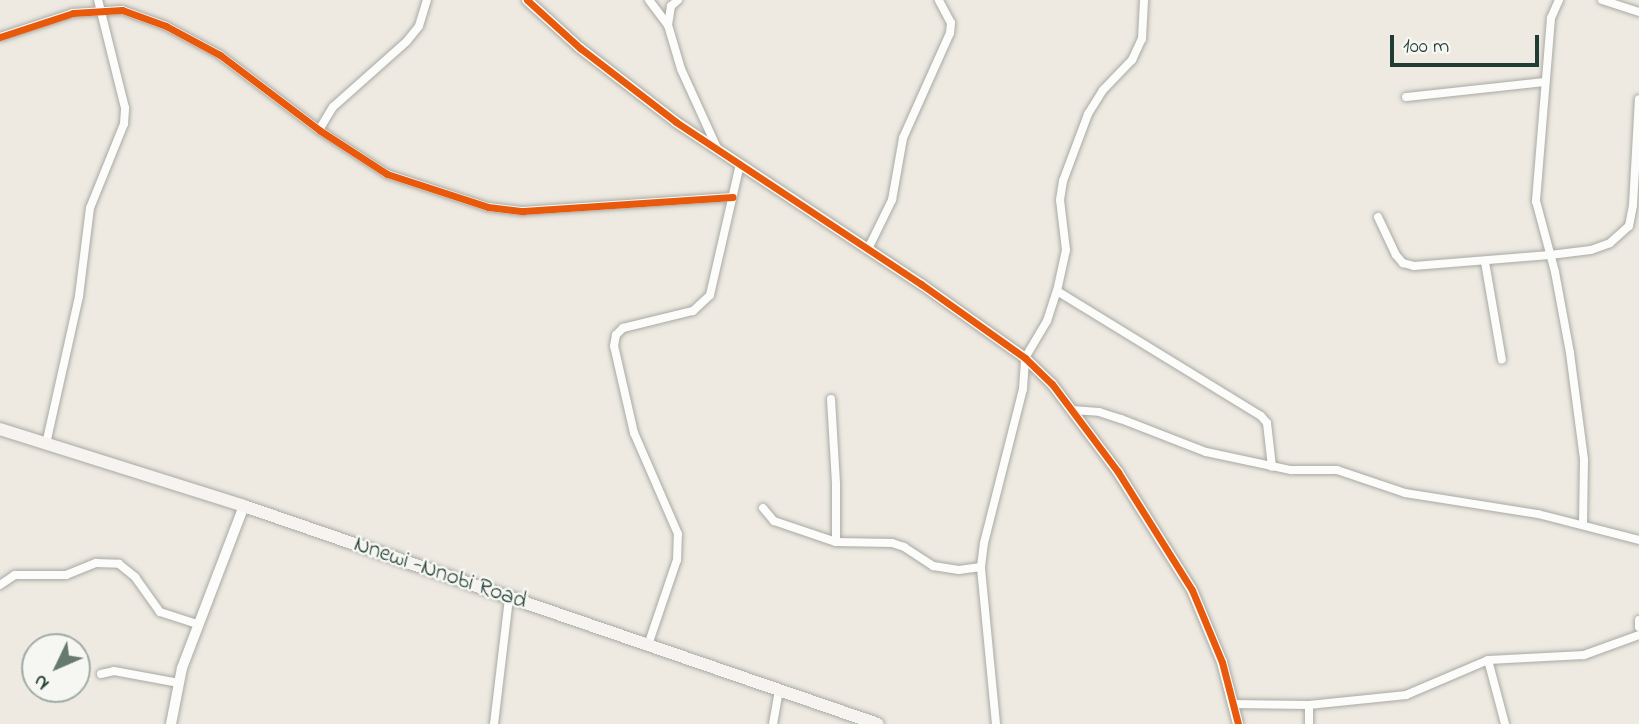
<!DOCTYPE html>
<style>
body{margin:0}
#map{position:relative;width:1639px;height:724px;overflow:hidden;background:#eeeae2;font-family:"Indie Flower",sans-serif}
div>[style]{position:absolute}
.roads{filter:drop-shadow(0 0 2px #a8aaa4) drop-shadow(0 0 2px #a8aaa4)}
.minor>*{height:8px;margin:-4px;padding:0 4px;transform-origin:4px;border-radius:4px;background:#fcfcfb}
.tertiary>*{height:10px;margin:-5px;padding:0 5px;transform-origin:5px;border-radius:5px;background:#fcfcfb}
.secondary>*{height:12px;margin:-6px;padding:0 6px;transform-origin:6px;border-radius:6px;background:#f6f3f0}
.cycleway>*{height:7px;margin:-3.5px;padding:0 3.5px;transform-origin:3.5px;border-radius:3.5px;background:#e8590c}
span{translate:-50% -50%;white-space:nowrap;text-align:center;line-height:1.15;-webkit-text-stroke:5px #f6f6f2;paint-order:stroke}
.street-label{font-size:23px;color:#1f3d34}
.north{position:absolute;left:21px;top:633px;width:70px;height:70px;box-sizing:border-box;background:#f6f6f2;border:2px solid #a0aca6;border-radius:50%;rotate:226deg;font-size:19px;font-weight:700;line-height:28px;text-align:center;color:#1f3d34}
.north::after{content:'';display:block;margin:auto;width:24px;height:32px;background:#677a71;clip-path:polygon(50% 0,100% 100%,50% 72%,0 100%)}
.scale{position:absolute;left:1390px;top:35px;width:149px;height:32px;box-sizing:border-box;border:4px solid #1f3d34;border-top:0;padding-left:9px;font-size:21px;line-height:24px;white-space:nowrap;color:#1f3d34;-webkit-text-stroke:5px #f6f6f2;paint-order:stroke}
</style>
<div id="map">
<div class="roads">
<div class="minor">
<i style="left:649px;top:0;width:31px;rotate:53deg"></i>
<i style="left:678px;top:0;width:9px;rotate:139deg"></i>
<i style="left:671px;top:6px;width:19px;rotate:99deg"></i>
<i style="left:668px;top:25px;width:46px;rotate:73.5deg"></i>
<i style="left:681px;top:69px;width:87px;rotate:65.5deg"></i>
<i style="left:1559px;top:0;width:20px;rotate:114deg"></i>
<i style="left:1551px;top:18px;width:184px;rotate:94.7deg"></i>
<i style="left:1536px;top:201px;width:73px;rotate:75deg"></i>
<i style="left:1555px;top:272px;width:82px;rotate:79.5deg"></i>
<i style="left:1570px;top:353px;width:108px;rotate:82.5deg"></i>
<i style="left:1584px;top:460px;width:64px;rotate:90.9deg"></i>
<i style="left:1602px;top:0;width:39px;rotate:18deg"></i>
<i style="left:0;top:37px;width:77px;rotate:-18.2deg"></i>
<i style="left:73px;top:13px;width:49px;rotate:-3.5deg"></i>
<i style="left:122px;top:10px;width:47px;rotate:20deg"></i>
<i style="left:166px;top:26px;width:61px;rotate:28.2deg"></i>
<i style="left:220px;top:55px;width:124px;rotate:37.1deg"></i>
<i style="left:319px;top:130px;width:81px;rotate:32.9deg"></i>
<i style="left:387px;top:174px;width:106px;rotate:18.1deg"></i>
<i style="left:488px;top:207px;width:35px;rotate:7deg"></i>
<i style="left:523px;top:211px;width:210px;rotate:-3.8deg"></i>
<i style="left:1406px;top:97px;width:140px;rotate:-6.2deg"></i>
<i style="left:319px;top:130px;width:27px;rotate:-59deg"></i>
<i style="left:333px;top:107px;width:99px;rotate:-41.7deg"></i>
<i style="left:407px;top:41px;width:19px;rotate:-51deg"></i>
<i style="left:419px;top:26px;width:27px;rotate:-73deg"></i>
<i style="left:1378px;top:217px;width:42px;rotate:64.7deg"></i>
<i style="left:1396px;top:255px;width:11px;rotate:49deg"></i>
<i style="left:1403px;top:263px;width:11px;rotate:15deg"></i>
<i style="left:1414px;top:266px;width:136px;rotate:-4.6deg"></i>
<i style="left:1550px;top:255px;width:41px;rotate:-7deg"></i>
<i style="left:1591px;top:250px;width:20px;rotate:-20deg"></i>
<i style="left:1610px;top:243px;width:25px;rotate:-42deg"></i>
<i style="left:1629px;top:226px;width:21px;rotate:-79deg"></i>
<i style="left:1633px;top:205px;width:106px;rotate:-86.8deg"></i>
<i style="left:868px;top:249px;width:55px;rotate:-63.9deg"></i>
<i style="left:892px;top:200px;width:63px;rotate:-79.9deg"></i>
<i style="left:903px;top:138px;width:115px;rotate:-65.9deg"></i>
<i style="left:950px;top:33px;width:10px;rotate:-84deg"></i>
<i style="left:951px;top:23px;width:26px;rotate:-118deg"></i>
<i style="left:1485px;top:262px;width:99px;rotate:80.2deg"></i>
<i style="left:1057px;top:291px;width:239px;rotate:31.5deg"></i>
<i style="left:1261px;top:416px;width:9px;rotate:49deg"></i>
<i style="left:1267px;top:423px;width:44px;rotate:83.5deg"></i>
<i style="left:831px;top:399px;width:85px;rotate:86.6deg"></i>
<i style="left:836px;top:484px;width:58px;rotate:90deg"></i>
<i style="left:1072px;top:410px;width:27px;rotate:4deg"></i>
<i style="left:1099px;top:412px;width:23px;rotate:18deg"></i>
<i style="left:1121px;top:419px;width:91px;rotate:21.2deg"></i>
<i style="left:1206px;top:452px;width:87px;rotate:12deg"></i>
<i style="left:1291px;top:470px;width:46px"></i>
<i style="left:1337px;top:470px;width:72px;rotate:18.7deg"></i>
<i style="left:1405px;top:493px;width:135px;rotate:9deg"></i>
<i style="left:1538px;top:514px;width:104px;rotate:14.4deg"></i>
<i style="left:46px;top:444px;width:152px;rotate:-77.4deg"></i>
<i style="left:79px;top:296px;width:89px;rotate:-82.9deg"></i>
<i style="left:90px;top:208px;width:91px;rotate:-68deg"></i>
<i style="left:124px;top:124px;width:16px;rotate:-86deg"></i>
<i style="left:125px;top:108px;width:111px;rotate:-104deg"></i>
<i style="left:763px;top:508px;width:17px;rotate:50deg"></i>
<i style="left:774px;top:521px;width:65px;rotate:18.7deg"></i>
<i style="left:836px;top:542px;width:56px;rotate:1deg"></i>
<i style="left:892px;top:543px;width:13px;rotate:18deg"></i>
<i style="left:904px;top:547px;width:35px;rotate:33deg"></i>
<i style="left:933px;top:566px;width:26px;rotate:9deg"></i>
<i style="left:959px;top:570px;width:22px;rotate:-8deg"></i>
<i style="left:0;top:585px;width:18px;rotate:-34deg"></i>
<i style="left:15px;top:575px;width:51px"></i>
<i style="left:66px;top:575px;width:32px;rotate:-22deg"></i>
<i style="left:96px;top:563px;width:23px;rotate:2deg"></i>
<i style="left:119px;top:564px;width:21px;rotate:39deg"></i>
<i style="left:135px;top:577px;width:43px;rotate:54.5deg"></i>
<i style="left:160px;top:612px;width:39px;rotate:18deg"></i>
<i style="left:1639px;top:620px;width:7px;rotate:90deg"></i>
<i style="left:648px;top:645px;width:90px;rotate:-71.2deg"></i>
<i style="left:677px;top:560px;width:26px;rotate:-88deg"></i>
<i style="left:678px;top:534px;width:110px;rotate:-113.5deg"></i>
<i style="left:634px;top:433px;width:89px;rotate:-102.9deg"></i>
<i style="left:614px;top:346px;width:11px;rotate:-80deg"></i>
<i style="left:616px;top:335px;width:10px;rotate:-45deg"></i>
<i style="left:623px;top:328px;width:72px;rotate:-13.7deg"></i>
<i style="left:693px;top:311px;width:23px;rotate:-43deg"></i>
<i style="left:710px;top:295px;width:134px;rotate:-77.1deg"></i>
<i style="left:1488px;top:660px;width:66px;rotate:75.1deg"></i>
<i style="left:101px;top:674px;width:13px;rotate:-13deg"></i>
<i style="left:114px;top:671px;width:66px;rotate:10.5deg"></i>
<i style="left:1232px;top:704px;width:77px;rotate:0.7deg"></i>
<i style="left:1309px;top:705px;width:98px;rotate:-5.9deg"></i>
<i style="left:1406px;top:695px;width:89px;rotate:-23.1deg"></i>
<i style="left:1488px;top:660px;width:96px;rotate:-3deg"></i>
<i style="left:1584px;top:655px;width:59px;rotate:-20deg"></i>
<i style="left:494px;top:724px;width:127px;rotate:-83.2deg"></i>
<i style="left:773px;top:724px;width:35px;rotate:-80deg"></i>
<i style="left:996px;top:724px;width:158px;rotate:-95.5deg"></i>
<i style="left:981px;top:567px;width:24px;rotate:-83deg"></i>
<i style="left:984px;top:543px;width:159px;rotate:-75.8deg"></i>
<i style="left:1023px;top:389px;width:31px;rotate:-86deg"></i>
<i style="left:1025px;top:358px;width:43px;rotate:-59.3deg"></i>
<i style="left:1047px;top:321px;width:32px;rotate:-72deg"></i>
<i style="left:1057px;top:291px;width:42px;rotate:-77.6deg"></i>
<i style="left:1066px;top:250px;width:50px;rotate:-96.8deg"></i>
<i style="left:1060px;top:200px;width:19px;rotate:-81deg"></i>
<i style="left:1063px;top:181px;width:72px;rotate:-69.5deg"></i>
<i style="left:1088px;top:114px;width:28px;rotate:-58deg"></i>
<i style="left:1103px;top:90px;width:42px;rotate:-46deg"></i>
<i style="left:1132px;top:60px;width:23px;rotate:-65deg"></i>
<i style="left:1142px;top:39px;width:39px;rotate:-87deg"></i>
<i style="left:1309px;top:724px;width:19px;rotate:-90deg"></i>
</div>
<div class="tertiary">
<i style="left:527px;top:0;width:72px;rotate:42.2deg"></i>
<i style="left:580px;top:48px;width:121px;rotate:37.6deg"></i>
<i style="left:676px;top:122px;width:294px;rotate:33.5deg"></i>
<i style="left:921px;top:284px;width:128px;rotate:35.4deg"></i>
<i style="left:1025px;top:358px;width:37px;rotate:44deg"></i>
<i style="left:1052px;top:384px;width:110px;rotate:53.1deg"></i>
<i style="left:1118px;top:472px;width:139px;rotate:57.9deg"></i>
<i style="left:1192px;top:590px;width:78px;rotate:67.4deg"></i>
<i style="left:1222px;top:662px;width:64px;rotate:75.5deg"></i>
<i style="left:171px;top:724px;width:57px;rotate:-78.9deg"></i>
<i style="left:182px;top:668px;width:173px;rotate:-69.1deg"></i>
</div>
<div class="secondary">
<i style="left:0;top:429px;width:256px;rotate:17.5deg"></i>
<i style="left:244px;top:506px;width:670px;rotate:18.98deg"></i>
</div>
</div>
<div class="cycleway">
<i style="left:527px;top:0;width:72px;rotate:42.2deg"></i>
<i style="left:580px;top:48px;width:121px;rotate:37.6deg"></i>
<i style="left:676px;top:122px;width:294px;rotate:33.5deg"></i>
<i style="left:921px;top:284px;width:128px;rotate:35.4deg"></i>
<i style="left:1025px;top:358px;width:37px;rotate:44deg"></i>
<i style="left:1052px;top:384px;width:110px;rotate:53.1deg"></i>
<i style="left:1118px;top:472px;width:139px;rotate:57.9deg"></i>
<i style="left:1192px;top:590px;width:78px;rotate:67.4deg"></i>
<i style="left:1222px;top:662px;width:64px;rotate:75.5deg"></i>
<i style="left:0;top:37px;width:77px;rotate:-18.2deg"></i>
<i style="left:73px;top:13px;width:49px;rotate:-3.5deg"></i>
<i style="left:122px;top:10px;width:47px;rotate:20deg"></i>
<i style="left:166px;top:26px;width:61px;rotate:28.2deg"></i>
<i style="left:220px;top:55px;width:124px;rotate:37.1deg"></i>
<i style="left:319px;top:130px;width:81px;rotate:32.9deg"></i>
<i style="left:387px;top:174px;width:106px;rotate:18.1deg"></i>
<i style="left:488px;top:207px;width:35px;rotate:7deg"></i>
<i style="left:523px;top:211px;width:210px;rotate:-3.8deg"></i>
</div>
<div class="street-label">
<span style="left:440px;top:574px;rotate:19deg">Nnewi -Nnobi Road</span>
</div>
<div class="north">N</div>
<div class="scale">100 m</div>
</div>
